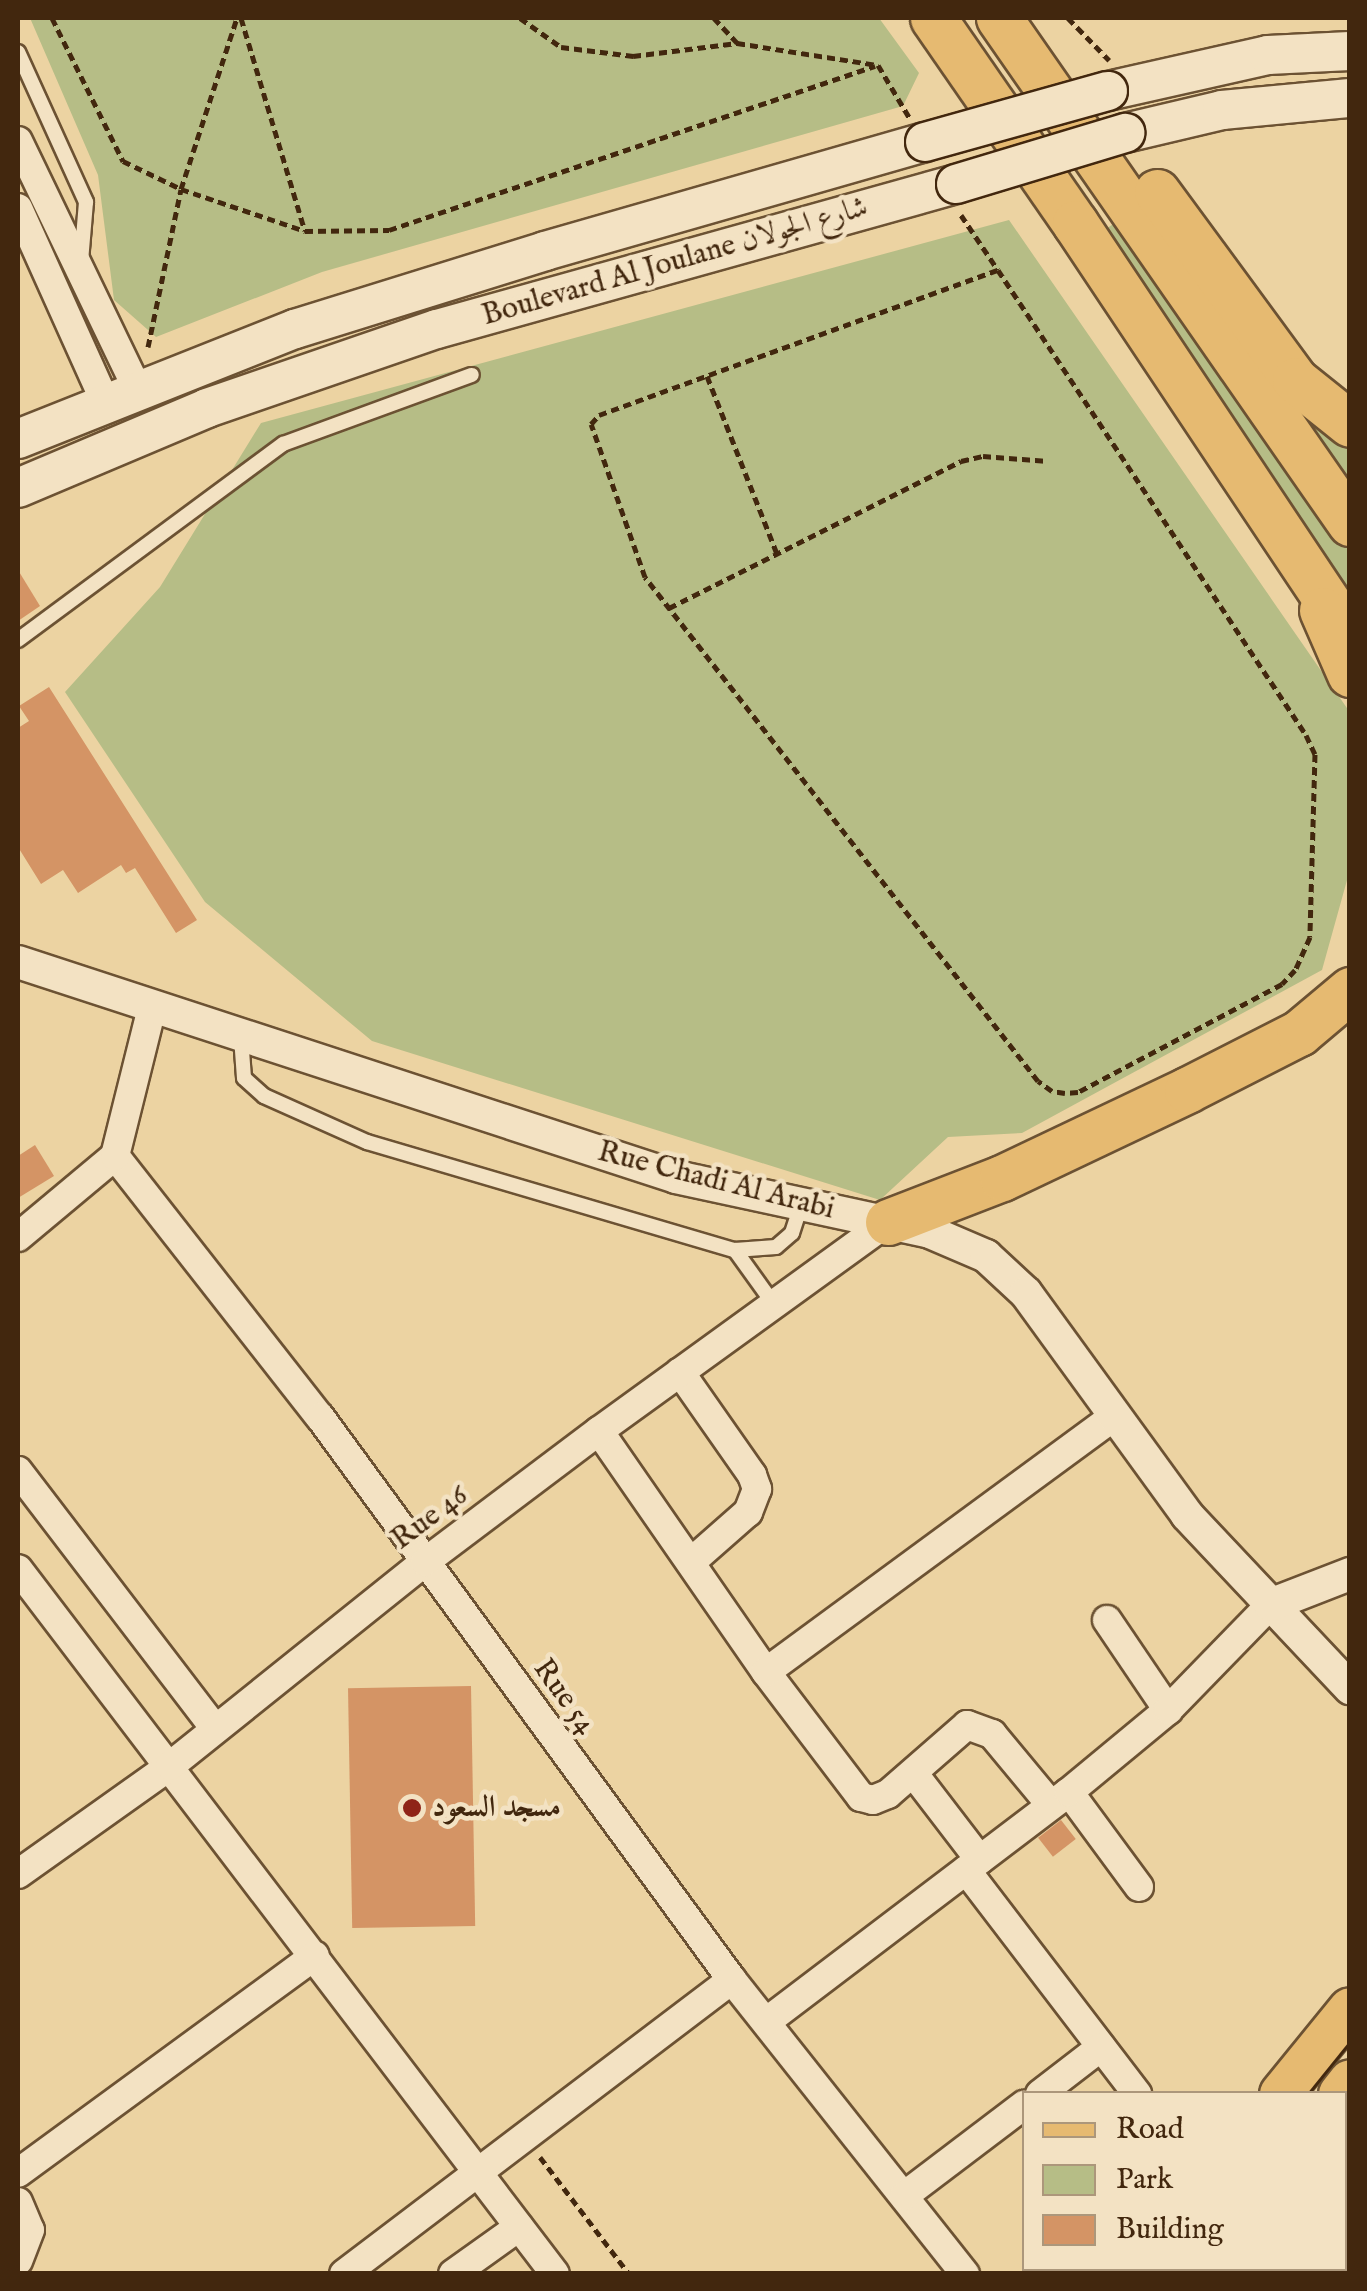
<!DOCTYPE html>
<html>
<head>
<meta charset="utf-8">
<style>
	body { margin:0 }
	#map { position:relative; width:1367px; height:2291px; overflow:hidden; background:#ecd3a2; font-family:"IM FELL English",Amiri,serif }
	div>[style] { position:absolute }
	.green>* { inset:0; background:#b6bd86 }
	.building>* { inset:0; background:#d49465; transform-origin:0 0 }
	.path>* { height:5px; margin-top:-2.5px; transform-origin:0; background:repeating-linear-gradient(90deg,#42270e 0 8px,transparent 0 13px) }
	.roads { filter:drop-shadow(2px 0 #6c5233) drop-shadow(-2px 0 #6c5233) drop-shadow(0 2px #6c5233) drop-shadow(0 -2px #6c5233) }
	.service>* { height:14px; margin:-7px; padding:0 7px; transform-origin:7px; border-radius:7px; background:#f3e2c3 }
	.minor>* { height:28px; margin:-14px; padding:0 14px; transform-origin:14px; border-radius:14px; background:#f3e2c3 }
	.tertiary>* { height:32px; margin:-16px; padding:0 16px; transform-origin:16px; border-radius:16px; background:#f3e2c3 }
	.secondary>* { height:38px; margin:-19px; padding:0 19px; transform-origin:19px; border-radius:19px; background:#f3e2c3 }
	.primary>* { height:42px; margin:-21px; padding:0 21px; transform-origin:21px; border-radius:21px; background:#e6ba71 }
	.trunk>* { height:45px; margin:-22.5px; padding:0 22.5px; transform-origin:22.5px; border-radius:22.5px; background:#e6ba71 }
	.tram>* { height:2.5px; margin:-1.25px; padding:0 1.25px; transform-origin:1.25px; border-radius:1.25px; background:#42270e }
	.bridges { filter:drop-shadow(2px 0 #42270e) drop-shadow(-2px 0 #42270e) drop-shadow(0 2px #42270e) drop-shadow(0 -2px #42270e) }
	.secondary-bridge>* { height:38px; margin:-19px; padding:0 19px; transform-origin:19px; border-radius:19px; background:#f3e2c3 }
	.dots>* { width:28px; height:28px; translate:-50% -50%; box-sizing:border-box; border:5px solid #f3e2c3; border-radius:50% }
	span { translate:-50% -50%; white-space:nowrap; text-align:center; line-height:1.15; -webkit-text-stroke:9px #f3e2c3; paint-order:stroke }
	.street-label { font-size:30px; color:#42270e }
	.poi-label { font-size:30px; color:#42270e; font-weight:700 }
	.left { translate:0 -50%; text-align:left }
	.frame { position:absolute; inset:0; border:20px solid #42270e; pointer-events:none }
	.legend { position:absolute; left:1022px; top:2091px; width:325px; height:180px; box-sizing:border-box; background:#f3e2c3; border:2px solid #ac977b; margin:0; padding:12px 18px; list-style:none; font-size:30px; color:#42270e }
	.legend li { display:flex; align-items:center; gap:20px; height:50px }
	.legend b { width:50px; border:2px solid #ac977b }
</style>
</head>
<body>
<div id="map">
	<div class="green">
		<i style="clip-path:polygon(30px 18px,879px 18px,919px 73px,903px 106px,322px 272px,156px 337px,114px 300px,98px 175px)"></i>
		<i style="clip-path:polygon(1163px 190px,1349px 435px,1349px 652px,1084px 244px)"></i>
		<i style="clip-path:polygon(1009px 220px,1349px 711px,1349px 873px,1322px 970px,1022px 1133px,948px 1137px,880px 1200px,372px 1041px,205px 902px,65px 692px,160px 587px,261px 423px)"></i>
		<i style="clip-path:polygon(1349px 2133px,1349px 2273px,1346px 2273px,1344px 2148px)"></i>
	</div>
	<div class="building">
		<i style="clip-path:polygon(18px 570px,40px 606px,18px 621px)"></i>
		<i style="clip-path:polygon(49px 687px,197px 920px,176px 933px,135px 868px,126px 873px,121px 865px,78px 893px,63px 870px,41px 884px,18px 847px,18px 728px,29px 721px,19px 706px)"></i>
		<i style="clip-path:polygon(35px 1145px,54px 1176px,18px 1198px,18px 1156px)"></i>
		<i style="left:471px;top:1686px;width:240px;height:123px;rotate:89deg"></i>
		<i style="left:1061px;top:1820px;width:24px;height:29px;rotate:52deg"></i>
	</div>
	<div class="path">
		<i style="left:52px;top:18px;width:160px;rotate:63.6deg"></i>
		<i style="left:123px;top:161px;width:64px;rotate:25.8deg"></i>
		<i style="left:181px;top:189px;width:131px;rotate:18.7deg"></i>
		<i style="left:305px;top:231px;width:84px;rotate:-0.7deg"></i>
		<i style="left:389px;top:230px;width:513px;rotate:-18.65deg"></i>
		<i style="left:241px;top:18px;width:222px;rotate:73.3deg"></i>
		<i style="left:520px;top:18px;width:50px;rotate:35.3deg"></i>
		<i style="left:561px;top:47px;width:73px;rotate:7.1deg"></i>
		<i style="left:633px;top:56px;width:105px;rotate:-7.1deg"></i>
		<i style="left:714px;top:18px;width:34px;rotate:47deg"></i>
		<i style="left:737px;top:43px;width:143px;rotate:8.9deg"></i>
		<i style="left:878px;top:65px;width:61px;rotate:59.2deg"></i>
		<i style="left:1068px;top:18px;width:59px;rotate:45.7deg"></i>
		<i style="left:961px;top:215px;width:66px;rotate:56.1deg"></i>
		<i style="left:998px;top:270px;width:558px;rotate:56.48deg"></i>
		<i style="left:1306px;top:735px;width:21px;rotate:65deg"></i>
		<i style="left:1315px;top:754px;width:183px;rotate:91.6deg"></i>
		<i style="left:1310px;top:937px;width:36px;rotate:114deg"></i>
		<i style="left:1295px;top:970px;width:19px;rotate:133deg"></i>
		<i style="left:1282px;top:984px;width:231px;rotate:152.1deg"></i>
		<i style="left:1078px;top:1092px;width:13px;rotate:176deg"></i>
		<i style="left:1065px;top:1093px;width:13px;rotate:-171deg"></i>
		<i style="left:1052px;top:1091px;width:17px;rotate:-144deg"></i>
		<i style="left:1038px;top:1081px;width:639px;rotate:-127.95deg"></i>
		<i style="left:645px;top:577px;width:162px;rotate:-109.4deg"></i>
		<i style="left:591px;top:424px;width:12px;rotate:-48deg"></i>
		<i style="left:599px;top:415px;width:425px;rotate:-20deg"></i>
		<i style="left:148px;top:347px;width:161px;rotate:-78.2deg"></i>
		<i style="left:181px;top:189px;width:180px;rotate:-71.9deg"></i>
		<i style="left:707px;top:376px;width:191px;rotate:68.5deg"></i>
		<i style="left:669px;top:608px;width:327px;rotate:-26.7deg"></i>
		<i style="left:961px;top:461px;width:23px;rotate:-13deg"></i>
		<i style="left:983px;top:456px;width:65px;rotate:4.4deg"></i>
		<i style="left:540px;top:2157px;width:147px;rotate:52.7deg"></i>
		<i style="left:1344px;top:2190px;width:8px;rotate:45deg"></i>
	</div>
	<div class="roads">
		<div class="service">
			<i style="left:18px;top:52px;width:165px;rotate:65.6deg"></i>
			<i style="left:86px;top:202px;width:60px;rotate:94.8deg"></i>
			<i style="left:18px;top:640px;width:330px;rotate:-36.5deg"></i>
			<i style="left:283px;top:444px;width:201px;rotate:-20.1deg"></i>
			<i style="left:241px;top:1037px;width:41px;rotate:85.8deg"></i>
			<i style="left:244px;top:1078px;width:27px;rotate:42deg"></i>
			<i style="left:264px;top:1096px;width:113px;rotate:24.1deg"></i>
			<i style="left:367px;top:1142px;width:384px;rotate:16.4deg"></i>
			<i style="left:735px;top:1250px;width:41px;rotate:-4.2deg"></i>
			<i style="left:776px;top:1247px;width:21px;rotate:-41deg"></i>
			<i style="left:792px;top:1233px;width:28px;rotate:-72deg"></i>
			<i style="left:735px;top:1250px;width:65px;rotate:54.4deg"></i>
		</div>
		<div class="minor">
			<i style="left:18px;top:141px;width:274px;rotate:64.3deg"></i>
			<i style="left:18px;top:208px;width:213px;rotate:65.8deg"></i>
			<i style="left:115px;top:1156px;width:332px;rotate:51.9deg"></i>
			<i style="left:320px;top:1417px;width:698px;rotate:53.8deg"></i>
			<i style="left:732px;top:1980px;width:375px;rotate:51.6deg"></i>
			<i style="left:18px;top:1237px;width:126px;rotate:-39.9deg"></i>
			<i style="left:115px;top:1156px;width:153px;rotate:-76deg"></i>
			<i style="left:680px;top:1372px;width:126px;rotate:55deg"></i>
			<i style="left:752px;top:1475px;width:15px;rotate:70deg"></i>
			<i style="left:757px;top:1489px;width:25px;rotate:111deg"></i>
			<i style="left:748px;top:1512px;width:76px;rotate:138.7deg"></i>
			<i style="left:599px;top:1431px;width:293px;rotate:55.3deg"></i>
			<i style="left:766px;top:1672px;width:157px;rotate:52.8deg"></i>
			<i style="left:861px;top:1797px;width:12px;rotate:14deg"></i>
			<i style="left:873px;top:1800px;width:16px;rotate:-22deg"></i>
			<i style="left:888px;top:1794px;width:105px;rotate:-41.1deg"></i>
			<i style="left:967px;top:1725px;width:27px;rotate:20deg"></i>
			<i style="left:992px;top:1734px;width:92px;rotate:50.3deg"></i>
			<i style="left:18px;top:1471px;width:325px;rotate:52.6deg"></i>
			<i style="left:18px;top:1569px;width:886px;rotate:52.7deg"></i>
			<i style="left:1107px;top:1620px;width:109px;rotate:55.9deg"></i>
			<i style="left:766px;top:1672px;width:433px;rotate:-36.3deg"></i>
			<i style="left:914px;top:1774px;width:108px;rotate:52.5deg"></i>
			<i style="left:1069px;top:1792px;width:118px;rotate:53.6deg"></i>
			<i style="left:966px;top:1870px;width:282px;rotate:52.6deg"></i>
			<i style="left:18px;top:1874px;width:186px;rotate:-35.4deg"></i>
			<i style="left:170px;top:1766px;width:327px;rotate:-38.7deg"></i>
			<i style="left:425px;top:1562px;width:218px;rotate:-37deg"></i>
			<i style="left:599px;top:1431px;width:357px;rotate:-35.9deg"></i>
			<i style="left:766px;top:2022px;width:380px;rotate:-37.2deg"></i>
			<i style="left:1069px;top:1792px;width:129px;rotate:-39.6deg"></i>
			<i style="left:1168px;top:1710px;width:146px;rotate:-45.8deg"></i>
			<i style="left:1040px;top:2094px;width:77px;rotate:-37.6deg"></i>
			<i style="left:18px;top:2173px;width:368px;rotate:-36.2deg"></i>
			<i style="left:904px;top:2196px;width:151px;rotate:-37.2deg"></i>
			<i style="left:18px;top:2202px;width:30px;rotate:67deg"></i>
			<i style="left:30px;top:2230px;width:33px;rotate:111deg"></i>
			<i style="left:344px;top:2274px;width:487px;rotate:-37.2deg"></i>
			<i style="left:453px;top:2274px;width:81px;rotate:-35.5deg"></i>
		</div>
		<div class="tertiary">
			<i style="left:18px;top:962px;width:692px;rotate:18.09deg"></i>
			<i style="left:676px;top:1177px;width:260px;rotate:12.2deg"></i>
			<i style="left:930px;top:1232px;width:61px;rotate:23.2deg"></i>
			<i style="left:986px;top:1256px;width:54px;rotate:42.8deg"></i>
			<i style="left:1026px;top:1293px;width:274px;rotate:54deg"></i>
			<i style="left:1187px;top:1515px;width:238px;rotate:46.7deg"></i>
			<i style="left:1270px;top:1605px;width:86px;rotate:-21.2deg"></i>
		</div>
		<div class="secondary">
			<i style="left:1108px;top:91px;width:164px;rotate:-12.7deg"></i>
			<i style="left:1268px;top:55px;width:82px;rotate:-2.8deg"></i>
			<i style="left:1125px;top:133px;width:100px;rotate:-13.3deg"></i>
			<i style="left:1222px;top:110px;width:129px;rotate:-5.4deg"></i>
			<i style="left:18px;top:439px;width:298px;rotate:-21.7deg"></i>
			<i style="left:295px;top:329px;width:262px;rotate:-17.3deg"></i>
			<i style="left:545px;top:251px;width:395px;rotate:-16deg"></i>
			<i style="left:18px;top:488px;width:205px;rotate:-22.9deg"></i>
			<i style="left:207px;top:408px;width:243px;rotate:-19deg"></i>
			<i style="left:437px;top:329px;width:539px;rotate:-15.61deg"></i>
		</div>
		<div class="primary">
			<i style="left:1281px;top:2094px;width:109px;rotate:-50.9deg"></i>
			<i style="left:1340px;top:2094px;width:16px;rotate:-52deg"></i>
			<i style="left:1130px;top:2274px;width:8px;rotate:-50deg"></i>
			<i style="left:1201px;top:2274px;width:7px;rotate:-56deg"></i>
		</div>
		<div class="trunk">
			<i style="left:933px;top:18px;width:249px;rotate:55.3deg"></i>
			<i style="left:1075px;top:223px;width:495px;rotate:56.3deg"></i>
			<i style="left:999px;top:18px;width:615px;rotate:55.2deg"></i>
			<i style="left:1157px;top:192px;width:233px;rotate:53.7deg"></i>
			<i style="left:1295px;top:380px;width:70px;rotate:38.7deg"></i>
			<i style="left:1322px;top:610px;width:70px;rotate:66.4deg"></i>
			<i style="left:888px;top:1222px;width:122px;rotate:-21.1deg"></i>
			<i style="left:1002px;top:1178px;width:205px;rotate:-25.4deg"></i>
			<i style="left:1187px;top:1090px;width:126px;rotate:-27deg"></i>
			<i style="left:1299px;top:1033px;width:67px;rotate:-40.1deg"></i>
			<i style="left:1344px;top:2131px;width:7px;rotate:-27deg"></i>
		</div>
	</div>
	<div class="tram">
		<i style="left:1308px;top:2094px;width:67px;rotate:-51.1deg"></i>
		<i style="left:1178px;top:2274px;width:7px;rotate:-56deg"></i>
	</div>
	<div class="bridges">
		<div class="secondary-bridge">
			<i style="left:925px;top:142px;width:190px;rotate:-15.6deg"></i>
			<i style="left:956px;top:184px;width:177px;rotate:-16.8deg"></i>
		</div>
	</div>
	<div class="dots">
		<i style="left:412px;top:1808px;background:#8f2418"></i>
	</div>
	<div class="street-label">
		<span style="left:675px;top:262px;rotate:-16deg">Boulevard Al Joulane شارع الجولان</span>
		<span style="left:716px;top:1181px;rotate:14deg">Rue Chadi Al Arabi</span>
		<span style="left:430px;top:1518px;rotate:-37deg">Rue 46</span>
		<span style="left:564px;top:1697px;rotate:54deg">Rue 54</span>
	</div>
	<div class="poi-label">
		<span class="left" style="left:432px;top:1808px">مسجد السعود</span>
	</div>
	<div class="frame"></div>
	<ul class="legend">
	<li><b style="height:12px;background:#e6ba71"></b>Road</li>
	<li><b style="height:28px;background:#b6bd86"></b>Park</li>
	<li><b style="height:28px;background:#d49465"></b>Building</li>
	</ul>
</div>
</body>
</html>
